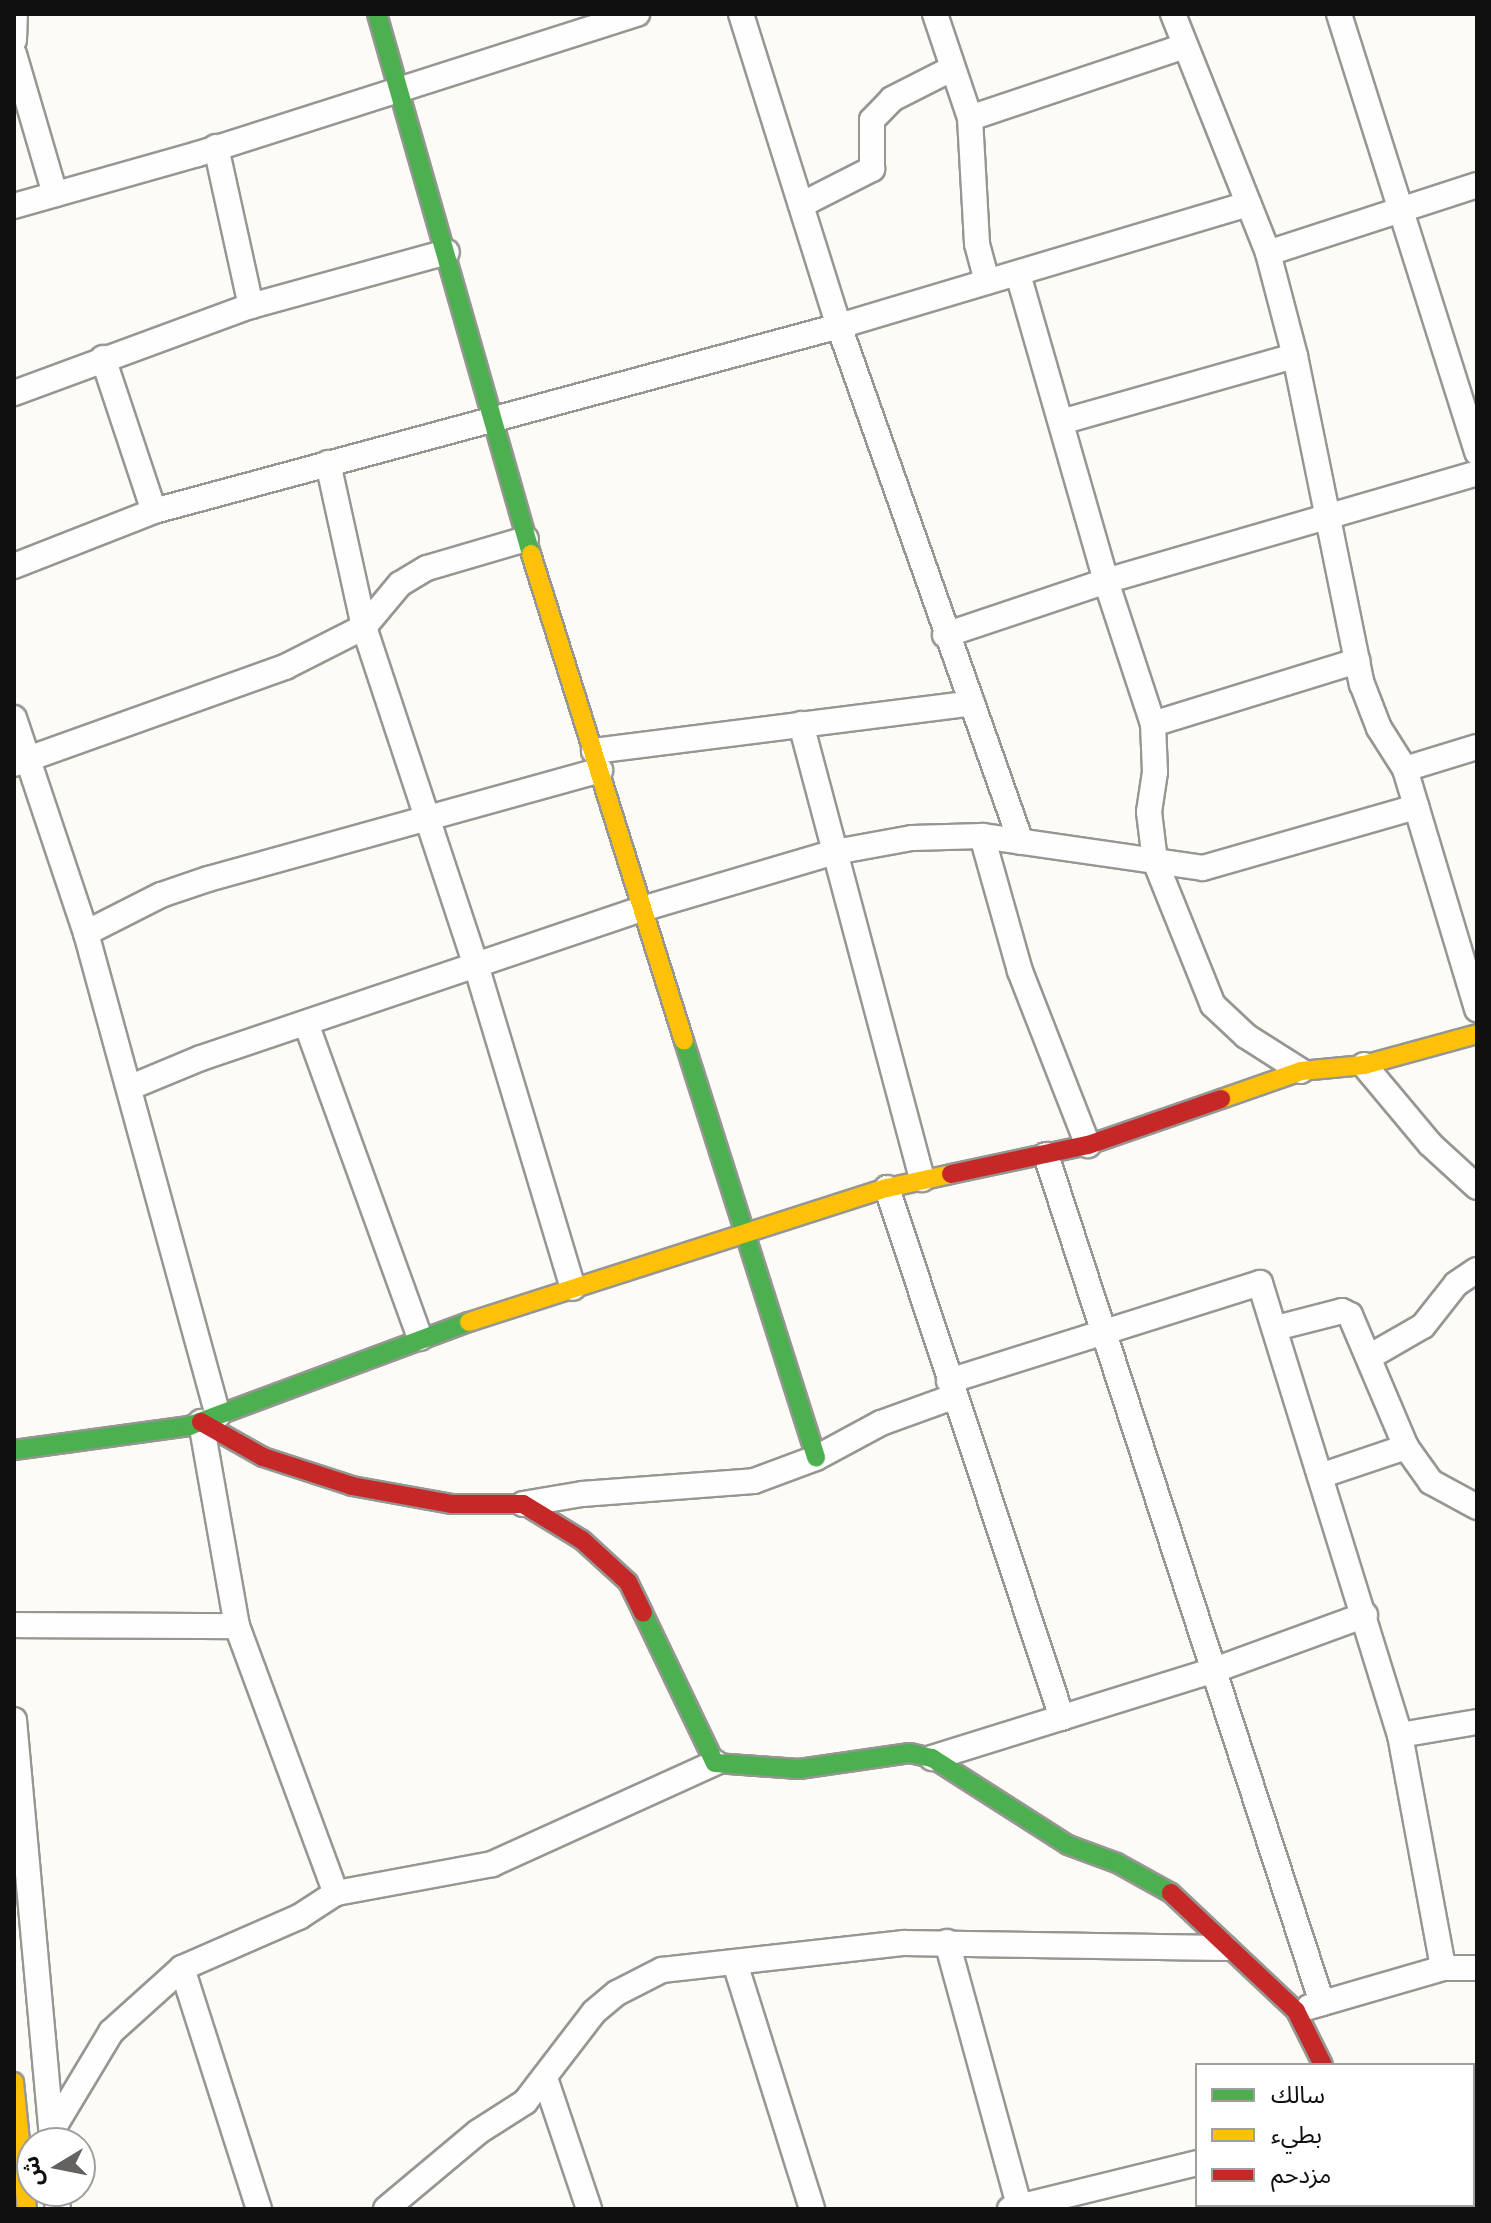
<!DOCTYPE html>
<html>
<head>
<meta charset="utf-8">
<style>
	body { margin:0 }
	#map { position:relative; width:1491px; height:2223px; overflow:hidden; background:#fcfbf5; font-family:Spectral,"Noto Sans Arabic",serif }
	div>[style] { position:absolute }
	.roads { filter:drop-shadow(2px 0 #969693) drop-shadow(-2px 0 #969693) drop-shadow(0 2px #969693) drop-shadow(0 -2px #969693) }
	.street>* { height:24px; margin:-12px; padding:0 12px; transform-origin:12px; border-radius:12px; background:#fffefe }
	.fast>* { height:18px; margin:-9px; padding:0 9px; transform-origin:9px; border-radius:9px; background:#4caf50 }
	.slow>* { height:18px; margin:-9px; padding:0 9px; transform-origin:9px; border-radius:9px; background:#ffc107 }
	.jam>* { height:18px; margin:-9px; padding:0 9px; transform-origin:9px; border-radius:9px; background:#c62828 }
	span { translate:-50% -50%; white-space:nowrap; text-align:center; line-height:1.15; -webkit-text-stroke:8px #fff; paint-order:stroke }
	.frame { position:absolute; inset:0; border:16px solid #101010; pointer-events:none }
	.legend { position:absolute; left:1195px; top:2063px; width:280px; height:144px; box-sizing:border-box; background:#fff; border:2px solid #9f9f9f; margin:0; padding:10px 14px; list-style:none; font-size:24px; color:#101010 }
	.legend li { display:flex; align-items:center; gap:16px; height:40px }
	.legend b { width:40px; border:2px solid #9f9f9f }
	.north { position:absolute; left:16px; top:2127px; width:80px; height:80px; box-sizing:border-box; background:#fff; border:2px solid #9f9f9f; border-radius:50%; rotate:260deg; font-size:22px; font-weight:700; line-height:32px; text-align:center; color:#101010 }
	.north::after { content:''; display:block; margin:auto; width:28px; height:36px; background:#636260; clip-path:polygon(50% 0,100% 100%,50% 72%,0 100%) }
</style>
</head>
<body>
<div id="map">
	<div class="roads">
		<div class="street">
			<i style="left:741px;top:14px;width:327px;rotate:72.6deg"></i>
			<i style="left:839px;top:326px;width:547px;rotate:70.57deg"></i>
			<i style="left:935px;top:14px;width:110px;rotate:71.4deg"></i>
			<i style="left:970px;top:118px;width:126px;rotate:86.8deg"></i>
			<i style="left:977px;top:244px;width:39px;rotate:75deg"></i>
			<i style="left:1173px;top:14px;width:257px;rotate:68.3deg"></i>
			<i style="left:1268px;top:253px;width:106px;rotate:75.3deg"></i>
			<i style="left:1295px;top:356px;width:335px;rotate:78.5deg"></i>
			<i style="left:1362px;top:684px;width:47px;rotate:68.9deg"></i>
			<i style="left:1379px;top:728px;width:49px;rotate:57.6deg"></i>
			<i style="left:1405px;top:769px;width:251px;rotate:73.3deg"></i>
			<i style="left:1339px;top:14px;width:460px;rotate:72.5deg"></i>
			<i style="left:14px;top:40px;width:26px;rotate:-88deg"></i>
			<i style="left:14px;top:54px;width:146px;rotate:73.7deg"></i>
			<i style="left:970px;top:118px;width:227px;rotate:-18.5deg"></i>
			<i style="left:216px;top:147px;width:163px;rotate:77.6deg"></i>
			<i style="left:801px;top:205px;width:80px;rotate:-26.9deg"></i>
			<i style="left:872px;top:169px;width:49px;rotate:-90deg"></i>
			<i style="left:872px;top:120px;width:29px;rotate:-46deg"></i>
			<i style="left:892px;top:99px;width:68px;rotate:-26.9deg"></i>
			<i style="left:14px;top:206px;width:191px;rotate:-15.8deg"></i>
			<i style="left:198px;top:154px;width:461px;rotate:-17.7deg"></i>
			<i style="left:1268px;top:253px;width:220px;rotate:-18deg"></i>
			<i style="left:1018px;top:274px;width:319px;rotate:74deg"></i>
			<i style="left:1106px;top:581px;width:151px;rotate:71.8deg"></i>
			<i style="left:1153px;top:724px;width:48px;rotate:87.6deg"></i>
			<i style="left:1155px;top:772px;width:40px;rotate:98.5deg"></i>
			<i style="left:1149px;top:812px;width:49px;rotate:83deg"></i>
			<i style="left:1155px;top:861px;width:155px;rotate:68.1deg"></i>
			<i style="left:1213px;top:1005px;width:45px;rotate:43.2deg"></i>
			<i style="left:1246px;top:1036px;width:65px;rotate:32.5deg"></i>
			<i style="left:103px;top:358px;width:161px;rotate:71.6deg"></i>
			<i style="left:14px;top:393px;width:252px;rotate:-20.2deg"></i>
			<i style="left:251px;top:306px;width:203px;rotate:-15.4deg"></i>
			<i style="left:1061px;top:422px;width:243px;rotate:-15.8deg"></i>
			<i style="left:328px;top:463px;width:168px;rotate:77.6deg"></i>
			<i style="left:364px;top:627px;width:356px;rotate:71.7deg"></i>
			<i style="left:476px;top:965px;width:337px;rotate:73.3deg"></i>
			<i style="left:14px;top:566px;width:150px;rotate:-21.4deg"></i>
			<i style="left:154px;top:511px;width:710px;rotate:-15.11deg"></i>
			<i style="left:839px;top:326px;width:427px;rotate:-16.6deg"></i>
			<i style="left:945px;top:635px;width:170px;rotate:-18.5deg"></i>
			<i style="left:1106px;top:581px;width:386px;rotate:-16.2deg"></i>
			<i style="left:14px;top:718px;width:227px;rotate:71.5deg"></i>
			<i style="left:86px;top:933px;width:500px;rotate:74.7deg"></i>
			<i style="left:801px;top:724px;width:471px;rotate:75.1deg"></i>
			<i style="left:1153px;top:724px;width:214px;rotate:-17.2deg"></i>
			<i style="left:594px;top:751px;width:381px;rotate:-7.2deg"></i>
			<i style="left:14px;top:764px;width:288px;rotate:-19.7deg"></i>
			<i style="left:285px;top:667px;width:89px;rotate:-26.9deg"></i>
			<i style="left:364px;top:627px;width:56px;rotate:-50.1deg"></i>
			<i style="left:400px;top:584px;width:31px;rotate:-31deg"></i>
			<i style="left:427px;top:568px;width:103px;rotate:-16.3deg"></i>
			<i style="left:1405px;top:769px;width:75px;rotate:-17deg"></i>
			<i style="left:982px;top:836px;width:140px;rotate:74.3deg"></i>
			<i style="left:1020px;top:971px;width:187px;rotate:68.7deg"></i>
			<i style="left:86px;top:933px;width:84px;rotate:-26.9deg"></i>
			<i style="left:161px;top:895px;width:50px;rotate:-18.8deg"></i>
			<i style="left:208px;top:879px;width:407px;rotate:-15.5deg"></i>
			<i style="left:306px;top:1023px;width:335px;rotate:70.1deg"></i>
			<i style="left:1364px;top:1065px;width:103px;rotate:50.1deg"></i>
			<i style="left:1430px;top:1144px;width:64px;rotate:42.5deg"></i>
			<i style="left:131px;top:1087px;width:76px;rotate:-22.5deg"></i>
			<i style="left:201px;top:1058px;width:465px;rotate:-18.7deg"></i>
			<i style="left:642px;top:909px;width:201px;rotate:-16.5deg"></i>
			<i style="left:835px;top:852px;width:78px;rotate:-10.3deg"></i>
			<i style="left:912px;top:838px;width:70px;rotate:-1.6deg"></i>
			<i style="left:982px;top:836px;width:223px;rotate:8.2deg"></i>
			<i style="left:1203px;top:868px;width:222px;rotate:-16deg"></i>
			<i style="left:1046px;top:1155px;width:892px;rotate:71.97deg"></i>
			<i style="left:887px;top:1188px;width:558px;rotate:71.73deg"></i>
			<i style="left:1276px;top:1328px;width:68px;rotate:-14.4deg"></i>
			<i style="left:1342px;top:1311px;width:9px;rotate:27deg"></i>
			<i style="left:1350px;top:1315px;width:143px;rotate:67deg"></i>
			<i style="left:1406px;top:1447px;width:43px;rotate:54.5deg"></i>
			<i style="left:1431px;top:1482px;width:52px;rotate:28.5deg"></i>
			<i style="left:1369px;top:1357px;width:62px;rotate:-29.9deg"></i>
			<i style="left:1423px;top:1326px;width:53px;rotate:-51.8deg"></i>
			<i style="left:1456px;top:1284px;width:25px;rotate:-34deg"></i>
			<i style="left:949px;top:1381px;width:326px;rotate:-17.5deg"></i>
			<i style="left:1260px;top:1283px;width:473px;rotate:72.8deg"></i>
			<i style="left:1400px;top:1735px;width:237px;rotate:79.5deg"></i>
			<i style="left:201px;top:1422px;width:207px;rotate:80deg"></i>
			<i style="left:1320px;top:1476px;width:91px;rotate:-18.6deg"></i>
			<i style="left:523px;top:1504px;width:60px;rotate:-9.6deg"></i>
			<i style="left:582px;top:1494px;width:172px;rotate:-4.3deg"></i>
			<i style="left:754px;top:1481px;width:66px;rotate:-20.4deg"></i>
			<i style="left:816px;top:1458px;width:74px;rotate:-28.3deg"></i>
			<i style="left:881px;top:1423px;width:77px;rotate:-19.9deg"></i>
			<i style="left:14px;top:1625px;width:223px;rotate:0.3deg"></i>
			<i style="left:237px;top:1626px;width:285px;rotate:69.7deg"></i>
			<i style="left:14px;top:1720px;width:423px;rotate:84.8deg"></i>
			<i style="left:1400px;top:1735px;width:78px;rotate:-9.6deg"></i>
			<i style="left:932px;top:1758px;width:293px;rotate:-17.3deg"></i>
			<i style="left:1212px;top:1671px;width:163px;rotate:-20.1deg"></i>
			<i style="left:947px;top:1942px;width:277px;rotate:74.7deg"></i>
			<i style="left:735px;top:1963px;width:258px;rotate:72.6deg"></i>
			<i style="left:182px;top:1968px;width:253px;rotate:72.3deg"></i>
			<i style="left:1309px;top:2007px;width:140px;rotate:-16.2deg"></i>
			<i style="left:1443px;top:1968px;width:34px"></i>
			<i style="left:545px;top:2078px;width:138px;rotate:71.4deg"></i>
			<i style="left:51px;top:2132px;width:117px;rotate:-59deg"></i>
			<i style="left:111px;top:2032px;width:96px;rotate:-42deg"></i>
			<i style="left:182px;top:1968px;width:128px;rotate:-23.6deg"></i>
			<i style="left:299px;top:1917px;width:44px;rotate:-33deg"></i>
			<i style="left:336px;top:1893px;width:159px;rotate:-10.5deg"></i>
			<i style="left:492px;top:1864px;width:245px;rotate:-24.4deg"></i>
			<i style="left:56px;top:2191px;width:18px;rotate:84deg"></i>
			<i style="left:1378px;top:2205px;width:4px;rotate:63deg"></i>
			<i style="left:386px;top:2209px;width:120px;rotate:-39.9deg"></i>
			<i style="left:478px;top:2132px;width:56px;rotate:-32.6deg"></i>
			<i style="left:525px;top:2102px;width:113px;rotate:-52.5deg"></i>
			<i style="left:594px;top:2012px;width:30px;rotate:-40deg"></i>
			<i style="left:617px;top:1993px;width:51px;rotate:-27.1deg"></i>
			<i style="left:662px;top:1970px;width:244px;rotate:-6.4deg"></i>
			<i style="left:904px;top:1943px;width:321px;rotate:0.9deg"></i>
			<i style="left:1010px;top:2209px;width:193px;rotate:-13.8deg"></i>
		</div>
		<div class="fast">
			<i style="left:377px;top:14px;width:562px;rotate:74.08deg"></i>
			<i style="left:684px;top:1041px;width:437px;rotate:72.4deg"></i>
			<i style="left:14px;top:1450px;width:177px;rotate:-7.8deg"></i>
			<i style="left:189px;top:1426px;width:299px;rotate:-20.4deg"></i>
			<i style="left:643px;top:1613px;width:166px;rotate:64.4deg"></i>
			<i style="left:715px;top:1763px;width:84px;rotate:4.1deg"></i>
			<i style="left:799px;top:1769px;width:112px;rotate:-8.2deg"></i>
			<i style="left:910px;top:1753px;width:23px;rotate:13deg"></i>
			<i style="left:932px;top:1758px;width:161px;rotate:32.6deg"></i>
			<i style="left:1068px;top:1845px;width:52px;rotate:20.2deg"></i>
			<i style="left:1117px;top:1863px;width:62px;rotate:29.1deg"></i>
		</div>
		<div class="slow">
			<i style="left:531px;top:554px;width:510px;rotate:72.56deg"></i>
			<i style="left:1221px;top:1099px;width:85px;rotate:-19.3deg"></i>
			<i style="left:1301px;top:1071px;width:63px;rotate:-5.4deg"></i>
			<i style="left:1364px;top:1065px;width:117px;rotate:-15.3deg"></i>
			<i style="left:469px;top:1322px;width:439px;rotate:-17.8deg"></i>
			<i style="left:887px;top:1188px;width:66px;rotate:-12.3deg"></i>
			<i style="left:14px;top:2082px;width:128px;rotate:84.2deg"></i>
		</div>
		<div class="jam">
			<i style="left:951px;top:1174px;width:140px;rotate:-12deg"></i>
			<i style="left:1088px;top:1145px;width:141px;rotate:-19.1deg"></i>
			<i style="left:201px;top:1422px;width:71px;rotate:29.4deg"></i>
			<i style="left:263px;top:1457px;width:94px;rotate:18deg"></i>
			<i style="left:352px;top:1486px;width:102px;rotate:10.2deg"></i>
			<i style="left:452px;top:1504px;width:71px"></i>
			<i style="left:523px;top:1504px;width:69px;rotate:31.4deg"></i>
			<i style="left:582px;top:1540px;width:62px;rotate:42.4deg"></i>
			<i style="left:628px;top:1582px;width:34px;rotate:64deg"></i>
			<i style="left:1171px;top:1893px;width:172px;rotate:43.3deg"></i>
			<i style="left:1296px;top:2011px;width:60px;rotate:63.4deg"></i>
		</div>
	</div>
	<div class="frame"></div>
	<ul class="legend">
	<li><b style="height:10px;background:#4caf50"></b>سالك</li>
	<li><b style="height:10px;background:#ffc107"></b>بطيء</li>
	<li><b style="height:10px;background:#c62828"></b>مزدحم</li>
	</ul>
	<div class="north">ش</div>
</div>
</body>
</html>
